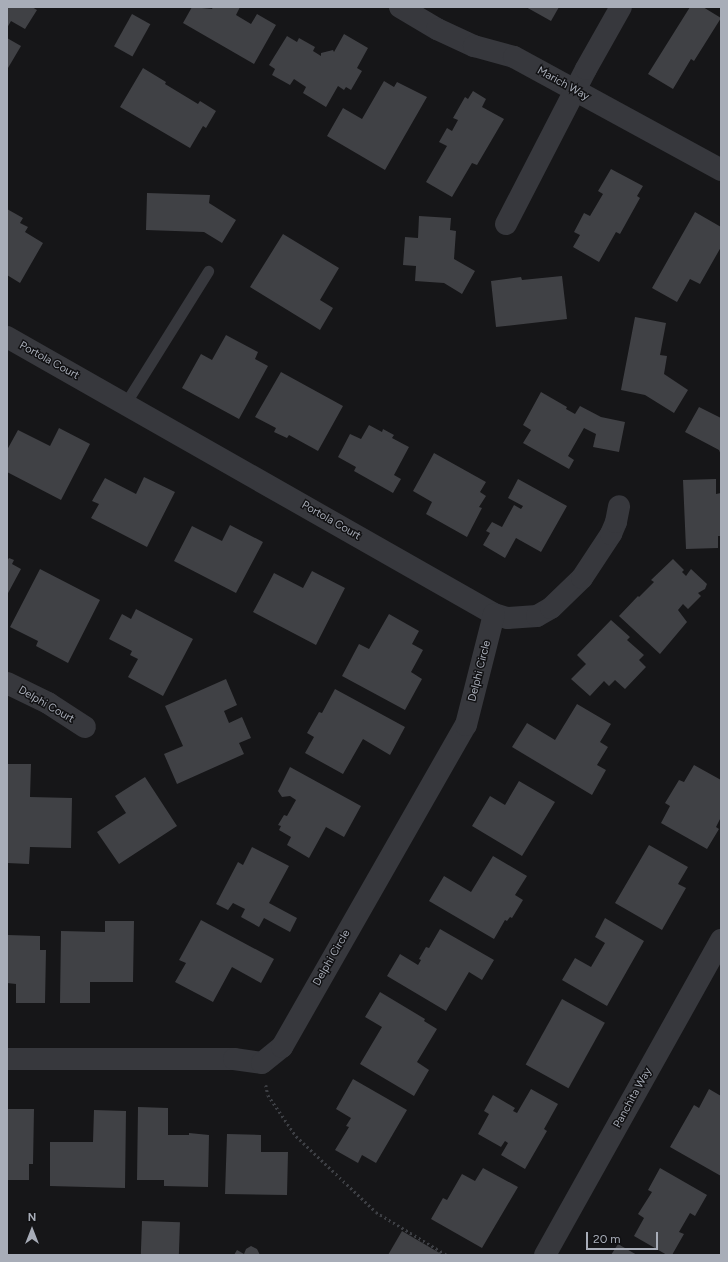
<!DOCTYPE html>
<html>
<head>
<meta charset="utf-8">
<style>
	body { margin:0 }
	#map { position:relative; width:728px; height:1262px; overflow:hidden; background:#161618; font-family:Figtree,sans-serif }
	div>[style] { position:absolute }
	.building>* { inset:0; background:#404145; transform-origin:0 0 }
	.path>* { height:2.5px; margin-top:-1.25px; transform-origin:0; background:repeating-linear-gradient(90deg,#3d3f44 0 2px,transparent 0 5px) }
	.lane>* { height:11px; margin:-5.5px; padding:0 5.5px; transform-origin:5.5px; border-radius:5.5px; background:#37383d }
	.street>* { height:22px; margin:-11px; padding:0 11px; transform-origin:11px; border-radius:11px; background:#37383d }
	span { translate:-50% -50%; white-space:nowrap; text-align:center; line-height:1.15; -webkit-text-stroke:3px #111113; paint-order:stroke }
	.street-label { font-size:11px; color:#a8adb8 }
	.frame { position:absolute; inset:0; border:8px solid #a8adb8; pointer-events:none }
	.north { position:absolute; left:12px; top:1210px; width:40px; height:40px; -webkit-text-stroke:3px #111113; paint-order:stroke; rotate:0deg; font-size:11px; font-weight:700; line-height:16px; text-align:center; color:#a8adb8 }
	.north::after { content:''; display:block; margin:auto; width:14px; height:18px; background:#a8adb8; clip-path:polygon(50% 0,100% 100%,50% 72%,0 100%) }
	.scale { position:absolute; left:586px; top:1232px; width:72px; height:18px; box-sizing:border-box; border:2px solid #a8adb8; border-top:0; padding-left:5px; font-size:12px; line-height:14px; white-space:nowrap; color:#a8adb8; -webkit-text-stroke:3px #111113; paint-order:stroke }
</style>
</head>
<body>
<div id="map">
	<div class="building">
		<i style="clip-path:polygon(7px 7px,32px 7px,37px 10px,25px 29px,11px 21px,7px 28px)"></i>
		<i style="clip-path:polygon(192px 7px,212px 9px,213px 7px,240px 7px,236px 15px,251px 24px,257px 14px,276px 25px,254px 64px,183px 23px)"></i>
		<i style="clip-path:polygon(526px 7px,559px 7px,551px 21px)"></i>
		<i style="clip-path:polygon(690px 7px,703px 7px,721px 18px,694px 61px,691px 59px,673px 89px,648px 74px)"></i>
		<i style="left:132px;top:14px;width:21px;height:37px;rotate:29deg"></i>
		<i style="clip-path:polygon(344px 34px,368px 48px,357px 68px,362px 71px,351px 90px,346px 87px,344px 90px,338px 86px,326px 107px,303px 93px,306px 87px,294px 79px,290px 85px,272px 75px,275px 69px,269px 65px,287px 36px,297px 42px,299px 38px,315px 47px,313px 51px,321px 56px,321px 53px,333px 50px,334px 52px)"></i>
		<i style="clip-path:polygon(7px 38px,21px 46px,8px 68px,7px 68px)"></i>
		<i style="clip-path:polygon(143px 68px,166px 82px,165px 84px,198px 104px,200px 101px,216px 111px,206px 128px,203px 126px,190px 148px,120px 107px)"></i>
		<i style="clip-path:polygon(384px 81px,394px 87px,397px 82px,427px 97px,385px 170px,327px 136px,343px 108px,362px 119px)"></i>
		<i style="clip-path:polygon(473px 91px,486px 99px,482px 107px,504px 119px,477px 165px,472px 163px,452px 197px,426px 182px,447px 146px,439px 142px,447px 128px,452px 131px,458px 120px,453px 118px,465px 97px,468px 99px)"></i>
		<i style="clip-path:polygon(611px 169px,643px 186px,637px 196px,640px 198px,620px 234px,616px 232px,599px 262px,573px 247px,580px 235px,574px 232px,584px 213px,590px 216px,603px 194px,598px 191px)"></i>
		<i style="clip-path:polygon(147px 193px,210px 195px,209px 203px,236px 220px,222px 243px,204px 232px,146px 230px)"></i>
		<i style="clip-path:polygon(7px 209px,23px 218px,20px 223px,28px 227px,25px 232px,43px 243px,20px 283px,7px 275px)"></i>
		<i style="clip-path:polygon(695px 212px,721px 227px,721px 247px,700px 284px,690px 279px,677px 302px,652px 288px)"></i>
		<i style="clip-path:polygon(419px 216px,451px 218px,450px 230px,456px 231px,454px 259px,475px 271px,462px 294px,444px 283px,415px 281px,416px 266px,403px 265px,405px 237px,418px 238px)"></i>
		<i style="clip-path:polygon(283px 234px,339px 268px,320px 300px,333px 308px,320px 330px,250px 287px)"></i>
		<i style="clip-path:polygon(562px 276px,567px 319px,496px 327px,491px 281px,521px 277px,522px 280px)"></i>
		<i style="clip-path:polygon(635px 317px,666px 323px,660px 355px,667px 356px,664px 374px,688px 390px,674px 413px,645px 395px,621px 390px)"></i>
		<i style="clip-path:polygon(226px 335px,258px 352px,255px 359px,268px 366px,239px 419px,182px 388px,201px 354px,212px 360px)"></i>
		<i style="clip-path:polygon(281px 372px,343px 406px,318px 451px,289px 435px,287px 438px,274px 432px,276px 428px,255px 417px)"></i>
		<i style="clip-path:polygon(541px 392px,567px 407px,566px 409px,575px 414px,580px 406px,601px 417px,625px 422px,619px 452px,593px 447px,596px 434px,584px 428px,568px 456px,574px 460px,569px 469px,523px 443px,531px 430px,523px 425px)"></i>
		<i style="clip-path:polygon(699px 407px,721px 418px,721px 455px,719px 450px,685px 432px)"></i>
		<i style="clip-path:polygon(369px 425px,382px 432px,383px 429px,394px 435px,392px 438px,409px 447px,394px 475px,401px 479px,393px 493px,354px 471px,356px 467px,338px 457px,350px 434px,361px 439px)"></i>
		<i style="clip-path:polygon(59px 428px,90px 444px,61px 500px,7px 472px,7px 450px,18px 430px,50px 446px)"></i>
		<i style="clip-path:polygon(434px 453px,486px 482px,480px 492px,486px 496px,479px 507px,482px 508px,467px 537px,426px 514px,432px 502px,413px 491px)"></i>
		<i style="clip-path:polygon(144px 477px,175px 492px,147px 547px,91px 518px,99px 504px,92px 501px,105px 478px,136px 494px)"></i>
		<i style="clip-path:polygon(518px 479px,567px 506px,541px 552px,516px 538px,505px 558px,483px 545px,490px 533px,486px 531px,492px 522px,502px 527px,514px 505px,521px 509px,523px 506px,508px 498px)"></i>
		<i style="clip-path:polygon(716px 479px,716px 494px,721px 493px,721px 536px,718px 536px,718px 548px,686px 549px,683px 480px)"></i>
		<i style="clip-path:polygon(230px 525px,263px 542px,236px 593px,174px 561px,192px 526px,222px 541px)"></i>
		<i style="clip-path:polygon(9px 558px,14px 560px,12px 564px,21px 569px,7px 595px,7px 561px)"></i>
		<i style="clip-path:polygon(673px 559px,684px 570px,682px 572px,686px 576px,691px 569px,707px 584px,705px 589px,698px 593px,701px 596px,688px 609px,683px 604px,678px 610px,687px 622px,660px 654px,619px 616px,638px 596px,639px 597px,654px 582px,651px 580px)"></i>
		<i style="clip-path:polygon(40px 569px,100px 600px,68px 663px,36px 646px,38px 641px,10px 627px)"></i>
		<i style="clip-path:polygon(312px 571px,345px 588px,316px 645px,253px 612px,274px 573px,303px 588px)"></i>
		<i style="clip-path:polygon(136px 609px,193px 639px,163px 696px,128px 677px,138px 659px,130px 655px,132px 651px,109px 639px,122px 614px,131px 619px)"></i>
		<i style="clip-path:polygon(389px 614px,419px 631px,412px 644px,423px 650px,411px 672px,422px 679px,405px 710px,342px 676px,359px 644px,369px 649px)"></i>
		<i style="clip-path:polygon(611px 620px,630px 637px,627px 640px,644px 655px,639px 660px,646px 667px,625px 689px,615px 680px,609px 686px,604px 681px,590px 696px,571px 679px,586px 664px,577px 655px)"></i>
		<i style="clip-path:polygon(226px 679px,237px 705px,224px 711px,229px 723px,242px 717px,251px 738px,239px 743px,244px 754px,177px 784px,164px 754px,183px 746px,165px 706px)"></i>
		<i style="clip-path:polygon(335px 689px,405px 727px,390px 755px,363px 739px,343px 774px,305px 753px,314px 737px,307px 733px,319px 712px,322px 713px)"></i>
		<i style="clip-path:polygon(577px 704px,611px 724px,600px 742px,608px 747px,597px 765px,606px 770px,592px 795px,512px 747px,527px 723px,555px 740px)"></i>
		<i style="clip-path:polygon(7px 764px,31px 764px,30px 797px,72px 798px,71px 848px,30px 847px,29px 864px,7px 863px)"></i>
		<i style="clip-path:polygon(694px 765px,721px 780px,721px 817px,716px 827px,719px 829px,707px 849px,661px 823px,670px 806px,665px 803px,679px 780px,684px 782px)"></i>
		<i style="clip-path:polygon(290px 767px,361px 806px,344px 837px,326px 827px,309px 858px,287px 845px,291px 837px,279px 830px,281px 826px,278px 825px,284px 815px,287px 816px,296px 800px,290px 796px,282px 797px,278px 791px)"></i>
		<i style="clip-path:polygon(145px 777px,177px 826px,119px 864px,97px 832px,126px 813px,115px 796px)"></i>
		<i style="clip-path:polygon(519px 781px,555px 802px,522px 856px,472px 826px,490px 796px,505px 805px)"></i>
		<i style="clip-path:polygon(649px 845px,688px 867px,678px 884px,686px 888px,662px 930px,615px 903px)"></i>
		<i style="clip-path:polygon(252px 847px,289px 866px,269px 903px,297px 918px,290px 932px,264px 918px,259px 927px,241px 917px,245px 909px,233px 903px,228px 910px,216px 904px,238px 862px,243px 865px)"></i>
		<i style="clip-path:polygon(493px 856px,527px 876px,515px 895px,523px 900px,512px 918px,510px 917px,507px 921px,505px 920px,494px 939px,429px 901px,444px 876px,471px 892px)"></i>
		<i style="clip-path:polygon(605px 918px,644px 941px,607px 1006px,562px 980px,575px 958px,591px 967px,605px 943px,595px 937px)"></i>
		<i style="clip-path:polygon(201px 920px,274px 959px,261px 983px,232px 967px,213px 1002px,175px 982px,186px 963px,179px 960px)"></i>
		<i style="clip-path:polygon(105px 921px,134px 921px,133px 982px,90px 982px,90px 1003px,60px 1003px,61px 931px,105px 932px)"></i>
		<i style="clip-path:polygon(440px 929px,494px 960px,482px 980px,469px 972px,446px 1011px,387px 976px,400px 954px,418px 965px,421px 960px,419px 959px,426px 947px,429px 948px)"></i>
		<i style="clip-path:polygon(7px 935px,40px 936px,40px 950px,46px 950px,45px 1003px,16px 1003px,16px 984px,7px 983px)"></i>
		<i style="clip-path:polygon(380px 992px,425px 1019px,424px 1021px,437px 1029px,417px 1062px,429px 1070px,414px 1096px,360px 1064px,382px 1027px,365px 1017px)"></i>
		<i style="left:562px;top:999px;width:49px;height:75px;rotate:29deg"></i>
		<i style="clip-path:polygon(353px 1079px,407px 1110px,376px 1163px,362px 1155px,358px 1163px,335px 1150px,349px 1127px,346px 1126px,351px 1118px,336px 1109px)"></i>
		<i style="clip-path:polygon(531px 1089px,558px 1104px,544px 1129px,547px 1131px,525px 1169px,501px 1155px,508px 1143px,505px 1141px,501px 1147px,478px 1134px,489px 1114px,484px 1111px,493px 1095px,515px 1108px,513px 1111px,517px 1113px)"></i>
		<i style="clip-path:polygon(709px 1089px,721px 1096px,721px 1176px,670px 1147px,694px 1105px,699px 1108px)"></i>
		<i style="clip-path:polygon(138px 1107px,168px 1108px,168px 1135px,189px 1135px,189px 1133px,209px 1135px,208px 1187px,164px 1186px,164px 1180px,137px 1180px)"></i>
		<i style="clip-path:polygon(7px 1109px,34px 1109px,33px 1164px,29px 1164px,29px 1180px,7px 1180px)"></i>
		<i style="clip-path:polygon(94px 1110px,126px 1111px,125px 1188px,50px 1186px,50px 1142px,93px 1142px)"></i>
		<i style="clip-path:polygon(227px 1134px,261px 1135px,261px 1152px,288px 1152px,287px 1195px,225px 1194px)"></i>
		<i style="clip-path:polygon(483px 1168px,518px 1187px,482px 1248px,431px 1219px,443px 1198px,447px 1200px,462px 1174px,475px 1181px)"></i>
		<i style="clip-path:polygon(660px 1168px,707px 1195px,695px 1216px,690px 1213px,679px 1232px,684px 1234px,672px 1255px,667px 1255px,634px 1236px,644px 1218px,638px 1214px,652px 1192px,648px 1190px)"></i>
		<i style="left:142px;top:1221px;width:38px;height:34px;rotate:2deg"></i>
		<i style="clip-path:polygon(402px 1231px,443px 1255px,388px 1255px)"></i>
		<i style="clip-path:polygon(618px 1244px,637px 1255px,611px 1255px)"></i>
		<i style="clip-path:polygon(251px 1246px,257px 1249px,260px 1255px,234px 1255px,237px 1250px,244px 1254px,246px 1249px)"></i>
	</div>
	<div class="path">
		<i style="left:266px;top:1085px;width:10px;rotate:79deg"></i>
		<i style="left:268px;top:1095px;width:50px;rotate:55.7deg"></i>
		<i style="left:296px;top:1136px;width:110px;rotate:43.5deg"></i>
		<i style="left:376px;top:1212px;width:83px;rotate:31.2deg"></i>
	</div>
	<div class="lane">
		<i style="left:125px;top:404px;width:157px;rotate:-58deg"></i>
	</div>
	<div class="street">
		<i style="left:400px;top:7px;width:43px;rotate:30.7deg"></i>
		<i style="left:437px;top:29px;width:41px;rotate:24.7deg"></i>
		<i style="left:474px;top:46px;width:41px;rotate:15.4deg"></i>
		<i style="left:514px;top:57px;width:236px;rotate:28.6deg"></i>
		<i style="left:506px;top:224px;width:174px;rotate:-62.7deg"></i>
		<i style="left:586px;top:69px;width:71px;rotate:-60.6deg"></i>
		<i style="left:7px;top:337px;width:560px;rotate:29.63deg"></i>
		<i style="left:494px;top:614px;width:14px;rotate:17deg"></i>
		<i style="left:507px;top:618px;width:30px;rotate:-4deg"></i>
		<i style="left:537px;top:616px;width:16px;rotate:-30deg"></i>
		<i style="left:551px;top:608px;width:43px;rotate:-44.1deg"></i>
		<i style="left:582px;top:578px;width:53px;rotate:-56.6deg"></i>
		<i style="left:611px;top:534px;width:13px;rotate:-67deg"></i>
		<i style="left:616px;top:522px;width:16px;rotate:-79deg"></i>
		<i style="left:7px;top:683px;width:46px;rotate:26deg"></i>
		<i style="left:48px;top:703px;width:44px;rotate:33deg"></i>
		<i style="left:7px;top:1059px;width:227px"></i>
		<i style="left:234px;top:1059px;width:28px;rotate:8deg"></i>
		<i style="left:262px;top:1063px;width:26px;rotate:-39deg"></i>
		<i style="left:282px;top:1047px;width:371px;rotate:-60.3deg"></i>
		<i style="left:466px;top:725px;width:114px;rotate:-75.8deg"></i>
		<i style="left:545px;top:1255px;width:361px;rotate:-60.8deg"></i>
	</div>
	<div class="street-label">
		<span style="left:563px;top:84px;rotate:29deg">Marich Way</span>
		<span style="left:49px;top:361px;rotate:29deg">Portola Court</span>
		<span style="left:331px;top:521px;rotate:30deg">Portola Court</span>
		<span style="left:480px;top:671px;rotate:-76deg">Delphi Circle</span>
		<span style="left:46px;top:705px;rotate:30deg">Delphi Court</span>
		<span style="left:332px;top:958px;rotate:-60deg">Delphi Circle</span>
		<span style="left:633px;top:1098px;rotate:-61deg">Panchita Way</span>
	</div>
	<div class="frame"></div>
	<div class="north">N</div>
	<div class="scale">20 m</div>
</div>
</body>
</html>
